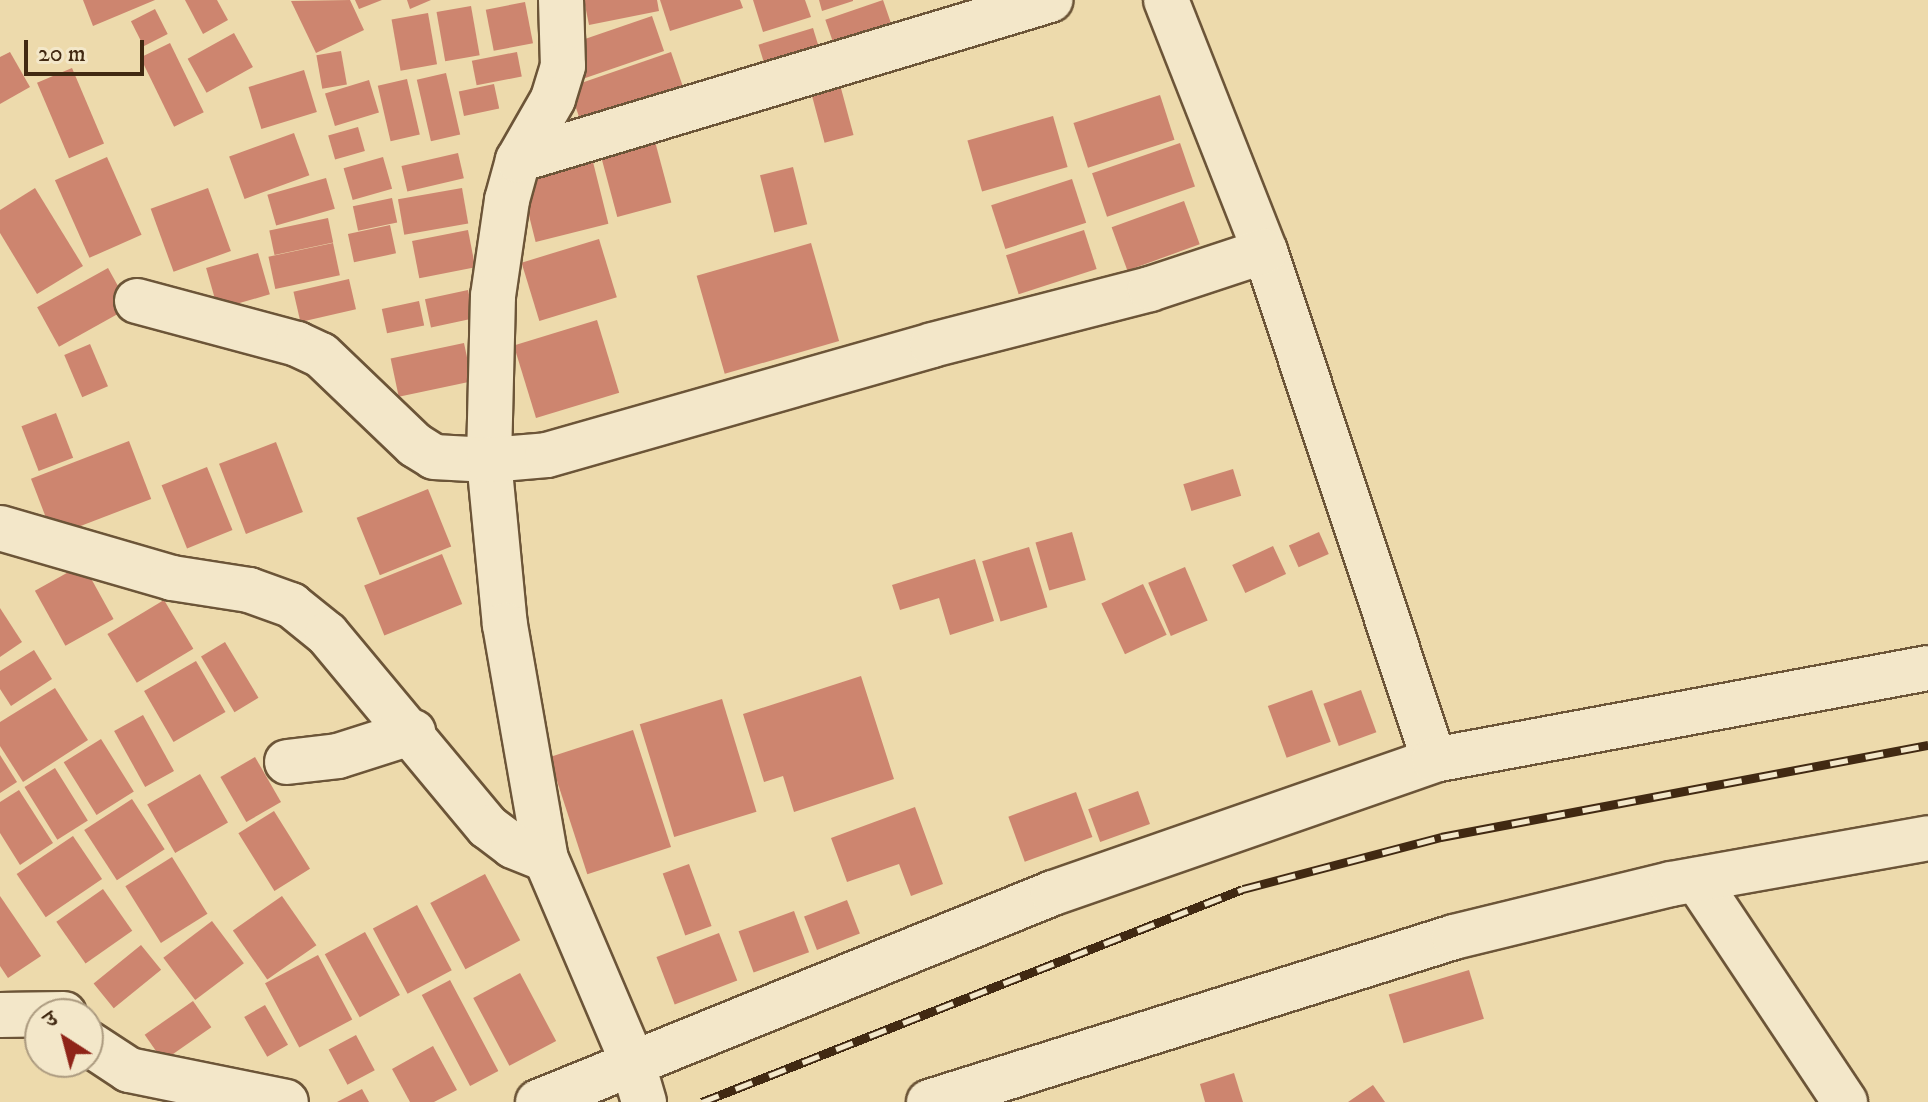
<!DOCTYPE html>
<html>
<head>
<meta charset="utf-8">
<style>
	body { margin:0 }
	#map { position:relative; width:1928px; height:1102px; overflow:hidden; background:#eddaac; font-family:"IM FELL DW Pica","Noto Serif Devanagari",serif }
	div>[style] { position:absolute }
	.building>* { inset:0; background:#cd856f; transform-origin:0 0 }
	.roads { filter:drop-shadow(2px 0 #6c5538) drop-shadow(-2px 0 #6c5538) drop-shadow(0 2px #6c5538) drop-shadow(0 -2px #6c5538) }
	.minor>* { height:44px; margin:-22px; padding:0 22px; transform-origin:22px; border-radius:22px; background:#f3e7c9 }
	.rail>* { height:9px; margin-top:-4.5px; transform-origin:0; background:repeating-linear-gradient(90deg,#f3e7c9 0 18px,#412912 0 36px); box-sizing:border-box; border-block:2px solid #412912 }
	span { translate:-50% -50%; white-space:nowrap; text-align:center; line-height:1.15; -webkit-text-stroke:7px #f3e7c9; paint-order:stroke }
	.north { position:absolute; left:24px; top:998px; width:80px; height:80px; box-sizing:border-box; background:#f3e7c9; border:2px solid #ac9b80; border-radius:50%; rotate:324deg; font-size:22px; font-weight:700; line-height:32px; text-align:center; color:#412912 }
	.north::after { content:''; display:block; margin:auto; width:28px; height:36px; background:#8f2418; clip-path:polygon(50% 0,100% 100%,50% 72%,0 100%) }
	.scale { position:absolute; left:24px; top:40px; width:120px; height:36px; box-sizing:border-box; border:4px solid #412912; border-top:0; padding-left:10px; font-size:24px; line-height:28px; white-space:nowrap; color:#412912; -webkit-text-stroke:6px #f3e7c9; paint-order:stroke }
</style>
</head>
<body>
<div id="map">
	<div class="building">
		<i style="clip-path:polygon(83px 0,155px 0,93px 26px)"></i>
		<i style="clip-path:polygon(185px 0,217px 0,228px 20px,203px 34px)"></i>
		<i style="clip-path:polygon(350px 0,364px 30px,316px 53px,291px 1px)"></i>
		<i style="clip-path:polygon(355px 0,382px 0,359px 9px)"></i>
		<i style="clip-path:polygon(407px 0,431px 0,410px 9px)"></i>
		<i style="clip-path:polygon(584px 0,657px 0,659px 11px,589px 25px)"></i>
		<i style="clip-path:polygon(660px 0,740px 0,743px 8px,670px 31px)"></i>
		<i style="clip-path:polygon(753px 0,805px 0,811px 17px,763px 32px)"></i>
		<i style="clip-path:polygon(819px 0,853px 0,853px 1px,822px 11px)"></i>
		<i style="left:883px;top:0;width:31px;height:61px;rotate:71deg"></i>
		<i style="left:525px;top:2px;width:42px;height:40px;rotate:79deg"></i>
		<i style="left:471px;top:6px;width:50px;height:35px;rotate:80deg"></i>
		<i style="left:155px;top:9px;width:28px;height:27px;rotate:63deg"></i>
		<i style="left:428px;top:13px;width:52px;height:37px;rotate:80deg"></i>
		<i style="left:652px;top:16px;width:37px;height:84px;rotate:71deg"></i>
		<i style="left:813px;top:28px;width:31px;height:57px;rotate:73deg"></i>
		<i style="left:234px;top:33px;width:39px;height:53px;rotate:61deg"></i>
		<i style="left:170px;top:43px;width:77px;height:33px;rotate:64deg"></i>
		<i style="left:341px;top:51px;width:34px;height:25px;rotate:80deg"></i>
		<i style="clip-path:polygon(10px 52px,30px 87px,0 104px,0 57px)"></i>
		<i style="left:517px;top:52px;width:25px;height:46px;rotate:79deg"></i>
		<i style="left:671px;top:52px;width:46px;height:108px;rotate:71deg"></i>
		<i style="left:72px;top:68px;width:82px;height:38px;rotate:67deg"></i>
		<i style="left:304px;top:70px;width:44px;height:58px;rotate:73deg"></i>
		<i style="left:446px;top:73px;width:63px;height:30px;rotate:77deg"></i>
		<i style="left:838px;top:77px;width:60px;height:30px;rotate:75deg"></i>
		<i style="left:407px;top:79px;width:57px;height:30px;rotate:77deg"></i>
		<i style="left:369px;top:80px;width:34px;height:46px;rotate:73deg"></i>
		<i style="left:494px;top:84px;width:25px;height:36px;rotate:78deg"></i>
		<i style="left:1160px;top:95px;width:47px;height:91px;rotate:72deg"></i>
		<i style="left:1053px;top:116px;width:53px;height:89px;rotate:74deg"></i>
		<i style="left:358px;top:127px;width:25px;height:31px;rotate:74deg"></i>
		<i style="left:294px;top:133px;width:45px;height:69px;rotate:70deg"></i>
		<i style="left:653px;top:134px;width:71px;height:56px;rotate:75deg"></i>
		<i style="left:1180px;top:143px;width:46px;height:93px;rotate:71deg"></i>
		<i style="left:458px;top:153px;width:26px;height:58px;rotate:77deg"></i>
		<i style="left:591px;top:154px;width:72px;height:75px;rotate:76deg"></i>
		<i style="left:107px;top:157px;width:85px;height:57px;rotate:66deg"></i>
		<i style="left:383px;top:157px;width:33px;height:41px;rotate:74deg"></i>
		<i style="left:793px;top:167px;width:59px;height:34px;rotate:76deg"></i>
		<i style="left:326px;top:178px;width:32px;height:61px;rotate:74deg"></i>
		<i style="left:1072px;top:179px;width:46px;height:85px;rotate:72deg"></i>
		<i style="clip-path:polygon(35px 188px,83px 266px,37px 294px,0 233px,0 210px)"></i>
		<i style="left:208px;top:188px;width:67px;height:61px;rotate:70deg"></i>
		<i style="left:462px;top:188px;width:36px;height:65px;rotate:80deg"></i>
		<i style="left:392px;top:198px;width:25px;height:40px;rotate:78deg"></i>
		<i style="left:1184px;top:201px;width:46px;height:77px;rotate:70deg"></i>
		<i style="left:328px;top:218px;width:25px;height:60px;rotate:78deg"></i>
		<i style="left:390px;top:225px;width:29px;height:43px;rotate:78deg"></i>
		<i style="left:468px;top:230px;width:38px;height:57px;rotate:79deg"></i>
		<i style="left:1084px;top:230px;width:41px;height:82px;rotate:72deg"></i>
		<i style="left:599px;top:239px;width:61px;height:81px;rotate:73deg"></i>
		<i style="left:333px;top:243px;width:33px;height:66px;rotate:78deg"></i>
		<i style="left:811px;top:243px;width:102px;height:119px;rotate:74deg"></i>
		<i style="left:258px;top:253px;width:43px;height:54px;rotate:74deg"></i>
		<i style="left:108px;top:268px;width:45px;height:81px;rotate:61deg"></i>
		<i style="left:349px;top:279px;width:31px;height:57px;rotate:77deg"></i>
		<i style="left:468px;top:290px;width:29px;height:44px;rotate:78deg"></i>
		<i style="left:419px;top:301px;width:25px;height:38px;rotate:78deg"></i>
		<i style="left:597px;top:320px;width:76px;height:87px;rotate:73deg"></i>
		<i style="left:464px;top:343px;width:39px;height:75px;rotate:78deg"></i>
		<i style="left:90px;top:344px;width:46px;height:28px;rotate:67deg"></i>
		<i style="left:56px;top:413px;width:48px;height:37px;rotate:69deg"></i>
		<i style="left:129px;top:441px;width:62px;height:105px;rotate:69deg"></i>
		<i style="left:276px;top:442px;width:75px;height:61px;rotate:69deg"></i>
		<i style="left:207px;top:467px;width:68px;height:49px;rotate:68deg"></i>
		<i style="left:1233px;top:469px;width:28px;height:52px;rotate:73deg"></i>
		<i style="left:428px;top:489px;width:62px;height:77px;rotate:68deg"></i>
		<i style="left:1072px;top:532px;width:50px;height:38px;rotate:74deg"></i>
		<i style="left:1319px;top:532px;width:24px;height:33px;rotate:66deg"></i>
		<i style="left:1273px;top:546px;width:31px;height:45px;rotate:65deg"></i>
		<i style="left:1029px;top:547px;width:63px;height:49px;rotate:73deg"></i>
		<i style="left:442px;top:554px;width:54px;height:84px;rotate:68deg"></i>
		<i style="clip-path:polygon(975px 559px,994px 621px,950px 635px,939px 598px,900px 610px,892px 585px)"></i>
		<i style="left:83px;top:564px;width:63px;height:55px;rotate:61deg"></i>
		<i style="left:1185px;top:567px;width:58px;height:40px;rotate:67deg"></i>
		<i style="left:1143px;top:584px;width:56px;height:46px;rotate:65deg"></i>
		<i style="left:164px;top:600px;width:57px;height:66px;rotate:59deg"></i>
		<i style="clip-path:polygon(0 608px,22px 642px,0 657px)"></i>
		<i style="left:225px;top:642px;width:65px;height:28px;rotate:59deg"></i>
		<i style="clip-path:polygon(34px 650px,52px 679px,11px 706px,0 689px,0 671px)"></i>
		<i style="left:196px;top:661px;width:59px;height:60px;rotate:60deg"></i>
		<i style="clip-path:polygon(861px 676px,894px 779px,794px 812px,783px 776px,764px 782px,743px 714px)"></i>
		<i style="clip-path:polygon(55px 688px,88px 740px,23px 782px,0 746px,0 722px)"></i>
		<i style="left:1312px;top:690px;width:55px;height:47px;rotate:70deg"></i>
		<i style="left:1361px;top:690px;width:45px;height:40px;rotate:70deg"></i>
		<i style="left:722px;top:699px;width:118px;height:86px;rotate:73deg"></i>
		<i style="left:143px;top:715px;width:64px;height:33px;rotate:61deg"></i>
		<i style="left:633px;top:730px;width:123px;height:88px;rotate:72deg"></i>
		<i style="left:101px;top:739px;width:62px;height:44px;rotate:58deg"></i>
		<i style="clip-path:polygon(0 755px,17px 782px,0 793px)"></i>
		<i style="left:255px;top:757px;width:52px;height:40px;rotate:60deg"></i>
		<i style="left:55px;top:768px;width:62px;height:36px;rotate:58deg"></i>
		<i style="left:200px;top:774px;width:56px;height:61px;rotate:60deg"></i>
		<i style="clip-path:polygon(19px 790px,53px 843px,20px 865px,0 833px,0 802px)"></i>
		<i style="left:1138px;top:791px;width:35px;height:53px;rotate:70deg"></i>
		<i style="left:1076px;top:792px;width:48px;height:72px;rotate:70deg"></i>
		<i style="left:132px;top:799px;width:60px;height:57px;rotate:57deg"></i>
		<i style="clip-path:polygon(915px 807px,943px 884px,911px 896px,899px 864px,847px 882px,831px 838px)"></i>
		<i style="left:274px;top:811px;width:68px;height:42px;rotate:58deg"></i>
		<i style="left:73px;top:836px;width:52px;height:68px;rotate:56deg"></i>
		<i style="left:172px;top:857px;width:67px;height:55px;rotate:58deg"></i>
		<i style="left:689px;top:864px;width:66px;height:28px;rotate:70deg"></i>
		<i style="left:485px;top:874px;width:75px;height:62px;rotate:62deg"></i>
		<i style="left:103px;top:889px;width:51px;height:57px;rotate:55deg"></i>
		<i style="clip-path:polygon(0 896px,41px 956px,8px 978px,0 966px)"></i>
		<i style="left:282px;top:896px;width:60px;height:60px;rotate:55deg"></i>
		<i style="left:847px;top:900px;width:36px;height:46px;rotate:69deg"></i>
		<i style="left:417px;top:905px;width:74px;height:50px;rotate:62deg"></i>
		<i style="left:794px;top:911px;width:44px;height:59px;rotate:70deg"></i>
		<i style="left:212px;top:921px;width:53px;height:61px;rotate:53deg"></i>
		<i style="left:365px;top:932px;width:72px;height:46px;rotate:61deg"></i>
		<i style="left:719px;top:933px;width:51px;height:67px;rotate:69deg"></i>
		<i style="left:141px;top:945px;width:32px;height:61px;rotate:51deg"></i>
		<i style="left:318px;top:955px;width:73px;height:60px;rotate:62deg"></i>
		<i style="left:1469px;top:970px;width:51px;height:84px;rotate:73deg"></i>
		<i style="left:520px;top:973px;width:77px;height:53px;rotate:62deg"></i>
		<i style="left:450px;top:980px;width:103px;height:32px;rotate:62deg"></i>
		<i style="left:193px;top:1001px;width:32px;height:59px;rotate:55deg"></i>
		<i style="left:265px;top:1005px;width:46px;height:24px;rotate:60deg"></i>
		<i style="left:356px;top:1035px;width:40px;height:31px;rotate:62deg"></i>
		<i style="clip-path:polygon(433px 1046px,457px 1090px,434px 1102px,410px 1102px,392px 1069px)"></i>
		<i style="clip-path:polygon(1234px 1073px,1243px 1102px,1205px 1102px,1200px 1084px)"></i>
		<i style="clip-path:polygon(1373px 1085px,1385px 1102px,1348px 1102px)"></i>
		<i style="clip-path:polygon(362px 1089px,369px 1102px,337px 1102px)"></i>
	</div>
	<div class="roads">
		<div class="minor">
			<i style="left:561px;top:0;width:66px;rotate:88.3deg"></i>
			<i style="left:563px;top:66px;width:34px;rotate:107deg"></i>
			<i style="left:553px;top:99px;width:70px;rotate:119.8deg"></i>
			<i style="left:518px;top:160px;width:41px;rotate:105.4deg"></i>
			<i style="left:507px;top:200px;width:97px;rotate:98.3deg"></i>
			<i style="left:493px;top:296px;width:164px;rotate:91.4deg"></i>
			<i style="left:489px;top:460px;width:166px;rotate:84.5deg"></i>
			<i style="left:505px;top:625px;width:238px;rotate:80.1deg"></i>
			<i style="left:546px;top:859px;width:220px;rotate:66.9deg"></i>
			<i style="left:632px;top:1061px;width:43px;rotate:73.7deg"></i>
			<i style="left:1166px;top:0;width:270px;rotate:68.5deg"></i>
			<i style="left:1265px;top:251px;width:536px;rotate:71.63deg"></i>
			<i style="left:518px;top:160px;width:556px;rotate:-16.74deg"></i>
			<i style="left:137px;top:301px;width:166px;rotate:15deg"></i>
			<i style="left:297px;top:344px;width:26px;rotate:25deg"></i>
			<i style="left:321px;top:355px;width:130px;rotate:43.8deg"></i>
			<i style="left:415px;top:445px;width:22px;rotate:32deg"></i>
			<i style="left:434px;top:457px;width:55px;rotate:3.1deg"></i>
			<i style="left:489px;top:460px;width:58px;rotate:-4.9deg"></i>
			<i style="left:547px;top:455px;width:400px;rotate:-15.9deg"></i>
			<i style="left:932px;top:345px;width:225px;rotate:-14.4deg"></i>
			<i style="left:1150px;top:289px;width:121px;rotate:-18.3deg"></i>
			<i style="left:0;top:528px;width:179px;rotate:16.2deg"></i>
			<i style="left:172px;top:578px;width:78px;rotate:8.9deg"></i>
			<i style="left:249px;top:590px;width:45px;rotate:19.7deg"></i>
			<i style="left:291px;top:605px;width:46px;rotate:38.9deg"></i>
			<i style="left:327px;top:634px;width:251px;rotate:50.2deg"></i>
			<i style="left:488px;top:827px;width:31px;rotate:37deg"></i>
			<i style="left:513px;top:846px;width:35px;rotate:22deg"></i>
			<i style="left:287px;top:762px;width:51px;rotate:-6.7deg"></i>
			<i style="left:338px;top:756px;width:79px;rotate:-17.7deg"></i>
			<i style="left:1697px;top:880px;width:267px;rotate:56.3deg"></i>
			<i style="left:0;top:1015px;width:64px;rotate:-0.9deg"></i>
			<i style="left:88px;top:1043px;width:49px;rotate:33.4deg"></i>
			<i style="left:129px;top:1070px;width:160px;rotate:11.5deg"></i>
			<i style="left:538px;top:1102px;width:556px;rotate:-22.09deg"></i>
			<i style="left:1053px;top:893px;width:404px;rotate:-19.2deg"></i>
			<i style="left:1434px;top:760px;width:502px;rotate:-10.55deg"></i>
			<i style="left:929px;top:1102px;width:550px;rotate:-17.45deg"></i>
			<i style="left:1454px;top:937px;width:223px;rotate:-13.7deg"></i>
			<i style="left:1671px;top:884px;width:261px;rotate:-10.1deg"></i>
		</div>
	</div>
	<div class="rail">
		<i style="left:702px;top:1102px;width:581px;rotate:-21.49deg"></i>
		<i style="left:1243px;top:889px;width:205px;rotate:-14.7deg"></i>
		<i style="left:1441px;top:837px;width:496px;rotate:-10.7deg"></i>
	</div>
	<div class="north">उ</div>
	<div class="scale">20 m</div>
</div>
</body>
</html>
